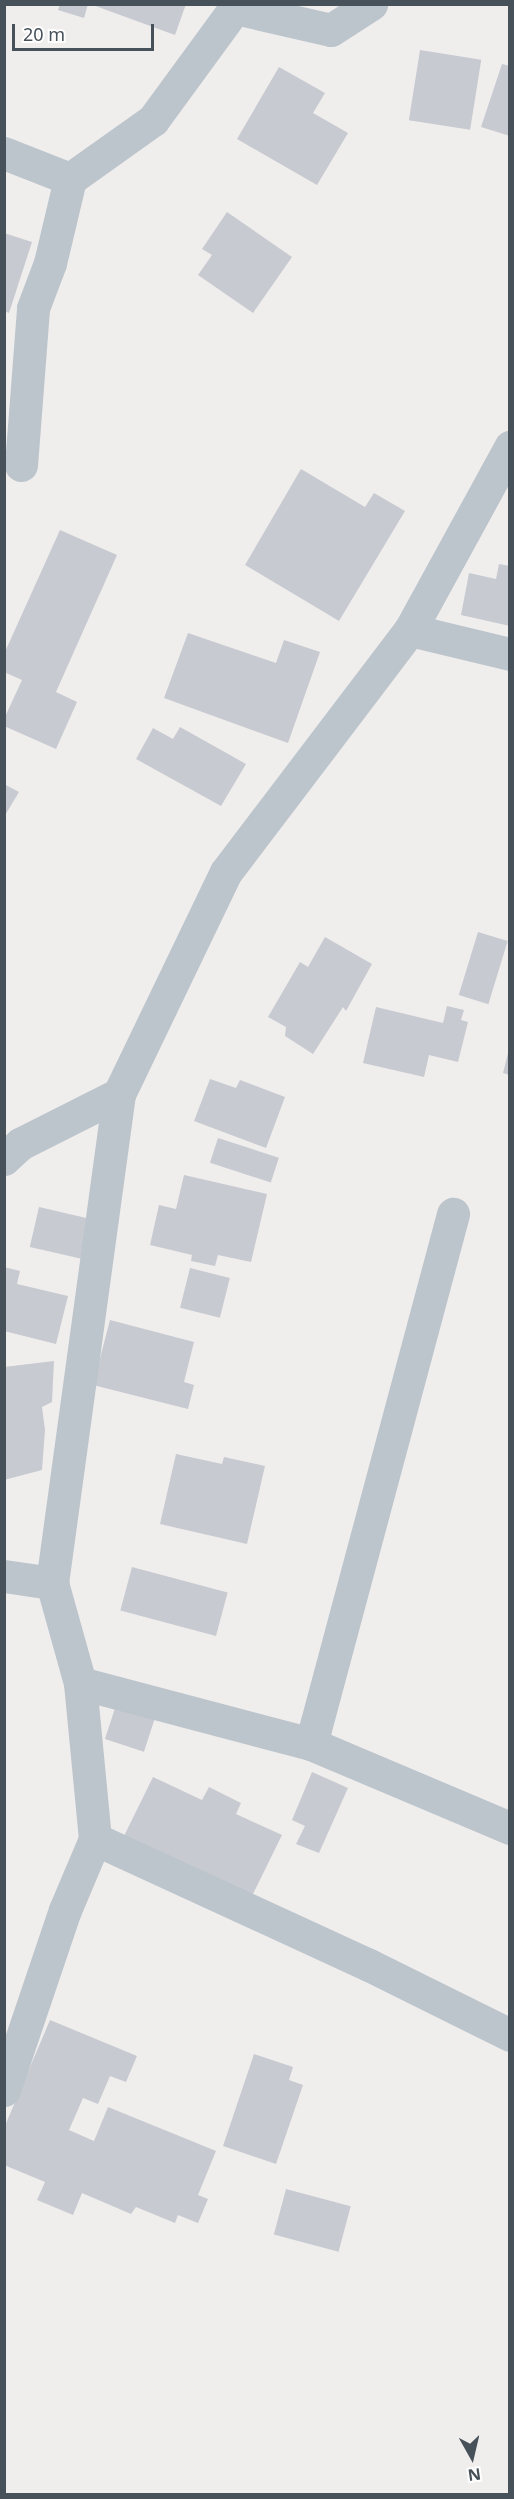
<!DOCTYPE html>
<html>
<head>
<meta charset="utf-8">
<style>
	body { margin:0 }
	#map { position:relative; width:514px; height:2499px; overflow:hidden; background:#f0eded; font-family:"Noto Sans",sans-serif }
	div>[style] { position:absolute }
	.building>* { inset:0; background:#c7cad0; transform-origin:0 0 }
	.minor>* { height:33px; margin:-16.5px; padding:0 16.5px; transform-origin:16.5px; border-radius:16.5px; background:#bcc5cc }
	span { translate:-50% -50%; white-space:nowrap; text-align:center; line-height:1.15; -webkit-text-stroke:4.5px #fff; paint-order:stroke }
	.frame { position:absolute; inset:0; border:6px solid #46515a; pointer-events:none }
	.north { position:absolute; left:442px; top:2427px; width:60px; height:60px; -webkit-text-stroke:4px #fff; paint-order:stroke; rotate:172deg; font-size:16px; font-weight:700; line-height:24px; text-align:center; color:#46515a }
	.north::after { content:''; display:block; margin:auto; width:21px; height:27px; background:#46515a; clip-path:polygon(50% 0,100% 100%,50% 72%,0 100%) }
	.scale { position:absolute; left:12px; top:24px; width:142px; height:27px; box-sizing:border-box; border:3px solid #46515a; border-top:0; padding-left:8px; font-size:18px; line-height:21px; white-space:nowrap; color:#46515a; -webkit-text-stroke:4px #fff; paint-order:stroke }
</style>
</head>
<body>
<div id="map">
	<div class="building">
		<i style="clip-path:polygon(60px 4px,88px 4px,84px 18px,58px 10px)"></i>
		<i style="clip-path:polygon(90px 4px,186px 4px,175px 35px)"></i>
		<i style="left:420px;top:50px;width:62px;height:71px;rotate:9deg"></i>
		<i style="clip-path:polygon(502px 64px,510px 66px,510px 136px,481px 127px)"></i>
		<i style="clip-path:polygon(279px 67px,325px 93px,313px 113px,348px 133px,317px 185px,237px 139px)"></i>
		<i style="clip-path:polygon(227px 212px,292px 257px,253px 313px,198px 275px,212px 255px,202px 249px)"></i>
		<i style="clip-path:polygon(4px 233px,32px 242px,9px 313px,4px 311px)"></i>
		<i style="clip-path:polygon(301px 469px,365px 507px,374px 493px,405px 511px,339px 621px,245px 565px)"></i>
		<i style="clip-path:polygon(60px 530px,117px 555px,56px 692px,77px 702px,56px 749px,4px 726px,4px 719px,22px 680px,4px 672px,4px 654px)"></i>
		<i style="clip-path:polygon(499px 564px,510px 566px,510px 626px,461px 615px,469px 573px,496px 579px)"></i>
		<i style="clip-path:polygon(188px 633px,276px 663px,284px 640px,320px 652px,288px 743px,164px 698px)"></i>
		<i style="clip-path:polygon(180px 727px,246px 764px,221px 806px,136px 759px,153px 728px,173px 739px)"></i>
		<i style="clip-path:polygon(4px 784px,19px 792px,4px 817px)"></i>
		<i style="left:478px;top:932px;width:31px;height:66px;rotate:17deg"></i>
		<i style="clip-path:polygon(325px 937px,372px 964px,346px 1011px,343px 1007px,313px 1054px,285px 1036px,286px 1027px,268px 1017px,300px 962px,308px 967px)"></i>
		<i style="clip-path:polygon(447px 1006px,464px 1010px,461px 1020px,468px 1022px,458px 1062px,429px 1055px,424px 1077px,363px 1063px,376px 1007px,443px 1023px)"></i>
		<i style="clip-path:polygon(509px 1049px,510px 1049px,510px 1075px,503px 1073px)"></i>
		<i style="clip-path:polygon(210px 1079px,236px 1088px,240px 1080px,285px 1097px,266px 1148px,194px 1121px)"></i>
		<i style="left:218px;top:1138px;width:64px;height:26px;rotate:18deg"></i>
		<i style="clip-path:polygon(184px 1175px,267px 1194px,251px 1262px,218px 1255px,215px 1266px,191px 1261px,192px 1255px,150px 1245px,159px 1205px,176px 1209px)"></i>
		<i style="left:39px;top:1207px;width:53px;height:41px;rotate:13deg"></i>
		<i style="clip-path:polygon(4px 1267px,20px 1271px,17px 1284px,68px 1296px,56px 1344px,4px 1331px)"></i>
		<i style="left:190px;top:1268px;width:41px;height:41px;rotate:14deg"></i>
		<i style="clip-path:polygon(110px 1320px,194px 1342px,184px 1382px,194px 1385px,188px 1409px,93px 1385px)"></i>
		<i style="clip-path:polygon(54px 1361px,52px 1402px,42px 1407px,45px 1430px,42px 1470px,4px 1480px,4px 1367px)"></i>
		<i style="clip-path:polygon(176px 1454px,222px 1464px,224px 1457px,265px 1466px,247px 1544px,160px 1524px)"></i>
		<i style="left:132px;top:1567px;width:99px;height:45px;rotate:15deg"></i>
		<i style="left:117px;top:1702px;width:41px;height:39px;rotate:18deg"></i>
		<i style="clip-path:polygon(312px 1772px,348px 1788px,319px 1853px,296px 1844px,305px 1826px,292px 1820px)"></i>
		<i style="clip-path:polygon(153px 1777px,202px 1800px,209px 1787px,241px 1803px,236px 1814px,282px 1835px,252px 1896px,124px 1836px)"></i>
		<i style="clip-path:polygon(50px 2020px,137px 2056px,126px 2082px,110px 2076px,98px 2104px,83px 2098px,69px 2130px,94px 2141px,108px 2107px,216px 2151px,198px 2195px,208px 2199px,198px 2223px,178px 2215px,175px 2223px,136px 2207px,131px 2214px,82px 2193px,73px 2215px,37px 2200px,45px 2182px,4px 2165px,4px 2128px)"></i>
		<i style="clip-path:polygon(254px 2054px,293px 2067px,289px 2080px,303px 2085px,276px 2164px,223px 2146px)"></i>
		<i style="left:286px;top:2189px;width:67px;height:47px;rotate:15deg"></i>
	</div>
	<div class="minor">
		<i style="left:4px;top:153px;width:71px;rotate:21.5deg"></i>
		<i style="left:70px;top:179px;width:102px;rotate:-35.4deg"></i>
		<i style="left:153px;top:120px;width:139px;rotate:-53.8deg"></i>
		<i style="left:235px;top:8px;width:98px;rotate:12.9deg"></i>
		<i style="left:331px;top:30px;width:48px;rotate:-33deg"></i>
		<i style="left:21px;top:465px;width:157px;rotate:-85.6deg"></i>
		<i style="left:33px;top:308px;width:48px;rotate:-69.3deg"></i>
		<i style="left:50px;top:263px;width:86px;rotate:-76.6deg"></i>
		<i style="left:410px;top:630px;width:103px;rotate:13.5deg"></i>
		<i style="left:4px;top:1159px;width:22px;rotate:-43deg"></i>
		<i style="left:20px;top:1144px;width:111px;rotate:-26.8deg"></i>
		<i style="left:4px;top:1576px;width:49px;rotate:8.3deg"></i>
		<i style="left:80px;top:1683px;width:239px;rotate:14.8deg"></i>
		<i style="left:311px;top:1744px;width:216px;rotate:22.9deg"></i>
		<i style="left:311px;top:1744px;width:549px;rotate:-75deg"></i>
		<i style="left:95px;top:1839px;width:302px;rotate:24.7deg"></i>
		<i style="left:369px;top:1965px;width:157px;rotate:26.4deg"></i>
		<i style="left:4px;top:2090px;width:190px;rotate:-71.3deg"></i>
		<i style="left:65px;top:1910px;width:77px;rotate:-67.1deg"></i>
		<i style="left:95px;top:1839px;width:157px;rotate:-95.5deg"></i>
		<i style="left:80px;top:1683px;width:104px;rotate:-105.6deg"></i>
		<i style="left:52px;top:1583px;width:494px;rotate:-82.2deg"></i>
		<i style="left:119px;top:1094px;width:246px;rotate:-64.3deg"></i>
		<i style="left:226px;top:872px;width:304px;rotate:-52.8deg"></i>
		<i style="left:410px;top:630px;width:209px;rotate:-61.3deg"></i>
	</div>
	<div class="frame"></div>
	<div class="north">N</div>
	<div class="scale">20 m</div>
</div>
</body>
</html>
